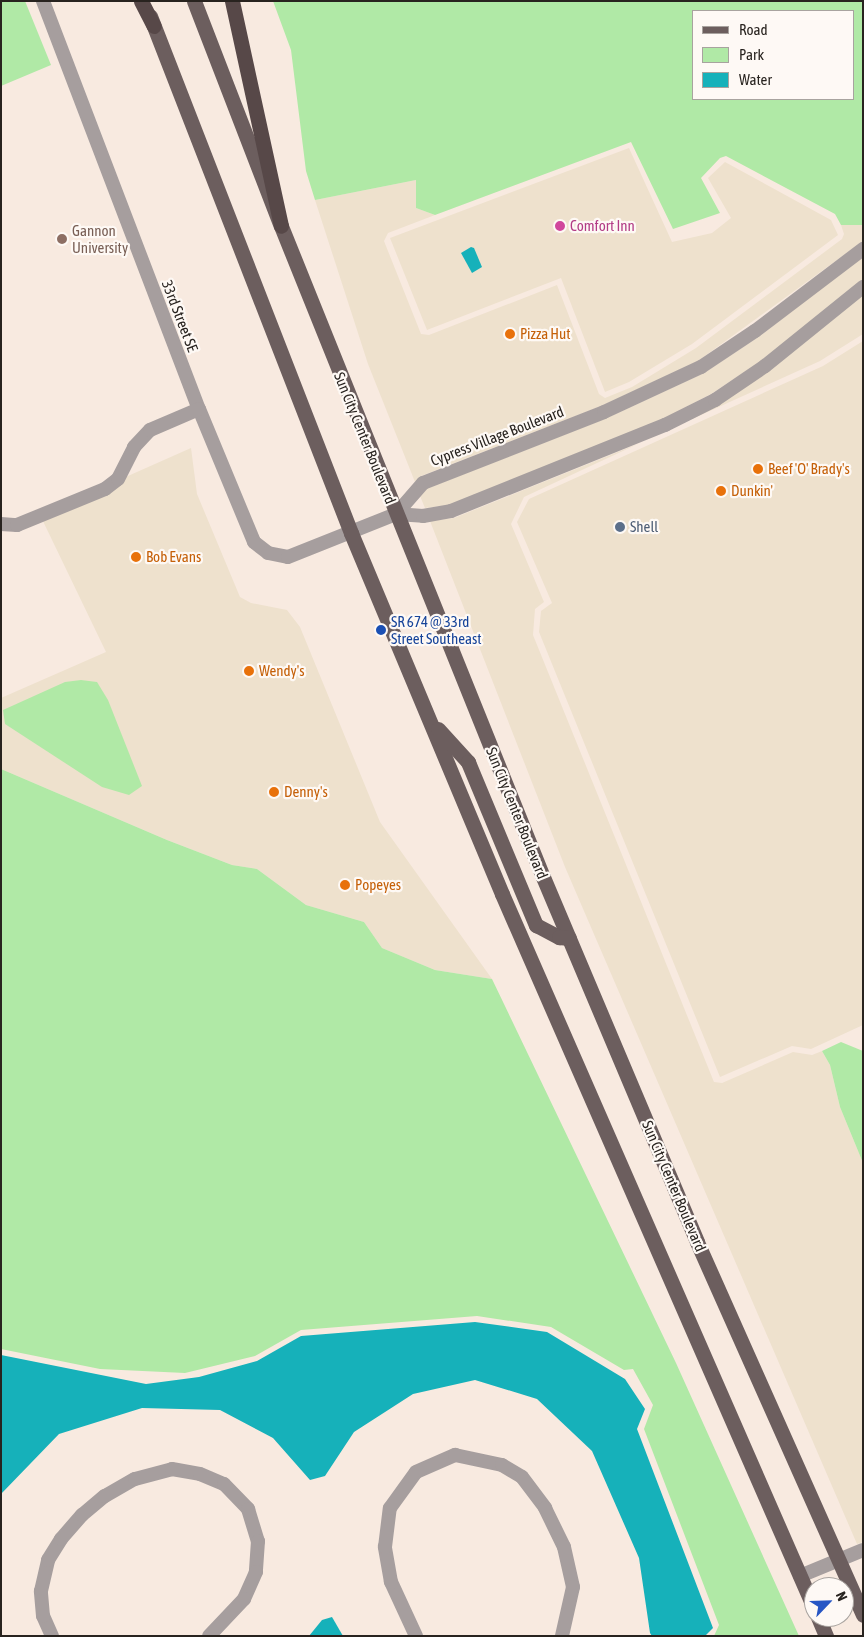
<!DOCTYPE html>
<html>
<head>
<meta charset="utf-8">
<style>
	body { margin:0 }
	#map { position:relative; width:864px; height:1637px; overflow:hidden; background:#f8eae0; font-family:"Asap Condensed",sans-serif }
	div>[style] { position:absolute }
	.commercial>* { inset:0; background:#eee1cd }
	.green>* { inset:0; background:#b0e9a6 }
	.water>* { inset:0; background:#16b1ba }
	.minor>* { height:14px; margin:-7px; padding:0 7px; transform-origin:7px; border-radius:7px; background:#a69e9e }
	.major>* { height:15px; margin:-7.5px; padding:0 7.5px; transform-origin:7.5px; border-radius:7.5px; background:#6c5e5e }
	.highway>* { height:15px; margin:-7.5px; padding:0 7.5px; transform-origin:7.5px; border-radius:7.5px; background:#574848 }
	.dots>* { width:14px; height:14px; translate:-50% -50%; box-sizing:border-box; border:2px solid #fef9f5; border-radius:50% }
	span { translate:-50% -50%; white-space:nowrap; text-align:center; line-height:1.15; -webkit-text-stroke:4.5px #fef9f5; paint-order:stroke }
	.hotel-label { font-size:15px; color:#b23c85 }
	.left { translate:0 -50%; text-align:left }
	.education-label { font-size:15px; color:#785e54 }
	.street-label { font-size:15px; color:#28231f }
	.food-label { font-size:15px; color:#c56008 }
	.service-label { font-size:15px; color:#4e5e75 }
	.transit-label { font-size:15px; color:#164399 }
	.frame { position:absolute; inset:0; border:2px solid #28231f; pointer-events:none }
	.legend { position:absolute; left:692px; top:10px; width:162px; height:90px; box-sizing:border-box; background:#fef9f5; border:1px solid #a8a39f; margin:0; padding:6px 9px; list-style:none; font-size:15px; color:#28231f }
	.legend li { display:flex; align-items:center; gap:10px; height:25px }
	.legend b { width:25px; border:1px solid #a8a39f }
	.north { position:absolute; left:804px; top:1577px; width:50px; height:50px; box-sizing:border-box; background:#fef9f5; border:1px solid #a8a39f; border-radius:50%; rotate:66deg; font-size:14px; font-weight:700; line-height:20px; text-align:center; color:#28231f }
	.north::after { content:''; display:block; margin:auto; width:18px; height:22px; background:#2756c4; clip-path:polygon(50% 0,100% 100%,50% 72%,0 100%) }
</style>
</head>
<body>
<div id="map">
	<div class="commercial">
		<i style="clip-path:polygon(629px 148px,672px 242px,712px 233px,731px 218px,708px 178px,725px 162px,831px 220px,838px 235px,692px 344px,629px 382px,605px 392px,561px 278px,427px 330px,390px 238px)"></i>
		<i style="clip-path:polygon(416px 180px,416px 208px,435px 215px,388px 233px,384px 241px,421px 334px,429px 335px,557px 285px,599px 394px,605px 398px,632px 387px,696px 348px,842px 239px,844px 234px,841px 225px,863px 225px,863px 241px,698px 361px,601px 406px,421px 476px,415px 482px,368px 364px,315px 200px)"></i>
		<i style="clip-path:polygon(863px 256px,863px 279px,761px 361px,711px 394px,663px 419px,450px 505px,425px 508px,420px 496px,428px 488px,607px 418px,704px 373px,760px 336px)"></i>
		<i style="clip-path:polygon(863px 295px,863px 334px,820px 361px,692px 419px,769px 371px)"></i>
		<i style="clip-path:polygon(863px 341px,863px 1025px,811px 1049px,792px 1046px,720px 1077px,539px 632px,541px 611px,552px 603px,517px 522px,529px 499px,823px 366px)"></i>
		<i style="clip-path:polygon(640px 443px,524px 497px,511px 524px,544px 602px,535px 609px,533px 635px,714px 1082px,722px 1083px,793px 1052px,812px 1055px,822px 1051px,830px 1065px,840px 1107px,863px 1163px,863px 1542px,857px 1544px,565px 867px,430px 521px,454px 518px)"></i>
		<i style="clip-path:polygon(191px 448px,197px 494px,240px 597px,251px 603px,287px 610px,300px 627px,380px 822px,492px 979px,435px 970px,382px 948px,364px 922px,306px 905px,257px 869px,232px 865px,167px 840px,1px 769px,1px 698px,106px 652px,40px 515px)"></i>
	</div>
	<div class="green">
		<i style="clip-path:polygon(1px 1px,25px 1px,51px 65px,1px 86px)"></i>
		<i style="clip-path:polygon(evenodd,273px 1px,863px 1px,863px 225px,841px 225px,835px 214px,726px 156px,720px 158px,701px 178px,720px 213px,673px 229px,631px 142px,435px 215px,416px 208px,416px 180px,315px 200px,306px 171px,291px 50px,273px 1px,853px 11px,853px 99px,693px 99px,693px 11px,853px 11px)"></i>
		<i style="clip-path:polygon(81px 680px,97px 682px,108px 700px,142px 786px,129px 795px,102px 787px,5px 724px,3px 710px,65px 682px)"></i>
		<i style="clip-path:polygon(1px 769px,167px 840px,232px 865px,257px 869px,306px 905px,364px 922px,382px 948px,435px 970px,492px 979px,676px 1363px,799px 1636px,714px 1636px,719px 1625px,644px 1429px,653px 1405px,633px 1369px,624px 1370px,551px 1327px,477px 1316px,301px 1330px,255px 1356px,185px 1373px,100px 1369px,1px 1349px)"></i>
		<i style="clip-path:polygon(841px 1042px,863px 1051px,863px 1163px,840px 1107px,830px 1065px,822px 1051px)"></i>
	</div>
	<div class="water">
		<i style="clip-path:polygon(471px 247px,474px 248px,482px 267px,472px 273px,461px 253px)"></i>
		<i style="clip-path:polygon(475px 1322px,547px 1332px,625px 1379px,645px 1409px,637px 1429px,713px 1628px,705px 1636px,652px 1636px,650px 1633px,639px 1558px,592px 1451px,537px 1399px,475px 1380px,413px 1394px,354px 1432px,325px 1476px,310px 1480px,273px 1438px,220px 1410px,142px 1408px,59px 1434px,1px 1494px,1px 1355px,146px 1384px,199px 1377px,257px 1361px,301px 1336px)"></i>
		<i style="clip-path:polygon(332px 1617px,343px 1636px,309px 1636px,322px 1620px)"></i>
	</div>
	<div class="minor">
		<i style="left:43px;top:1px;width:437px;rotate:69.1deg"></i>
		<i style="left:199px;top:409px;width:144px;rotate:67.5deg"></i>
		<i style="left:254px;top:542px;width:18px;rotate:38deg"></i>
		<i style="left:268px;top:553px;width:20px;rotate:11deg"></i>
		<i style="left:288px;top:557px;width:116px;rotate:-21.7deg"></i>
		<i style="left:396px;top:514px;width:41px;rotate:-48.9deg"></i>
		<i style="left:423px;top:483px;width:194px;rotate:-21.4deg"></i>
		<i style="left:604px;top:412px;width:107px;rotate:-24.9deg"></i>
		<i style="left:701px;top:367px;width:65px;rotate:-33.7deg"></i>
		<i style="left:755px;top:331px;width:136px;rotate:-37.2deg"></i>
		<i style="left:396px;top:514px;width:27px;rotate:4deg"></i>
		<i style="left:423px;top:516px;width:28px;rotate:-10deg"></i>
		<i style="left:451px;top:511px;width:231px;rotate:-21.9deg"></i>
		<i style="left:665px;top:425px;width:56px;rotate:-26.6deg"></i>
		<i style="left:715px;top:400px;width:60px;rotate:-34.2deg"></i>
		<i style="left:765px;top:366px;width:126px;rotate:-38.9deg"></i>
		<i style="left:1px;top:524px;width:16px;rotate:4deg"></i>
		<i style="left:17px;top:525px;width:95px;rotate:-22.2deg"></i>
		<i style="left:105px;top:489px;width:16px;rotate:-38deg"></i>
		<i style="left:118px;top:479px;width:36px;rotate:-63deg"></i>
		<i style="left:134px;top:447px;width:23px;rotate:-47deg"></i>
		<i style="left:150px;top:430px;width:53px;rotate:-23.2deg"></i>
		<i style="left:800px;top:1576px;width:68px;rotate:-22.4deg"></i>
		<i style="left:52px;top:1636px;width:22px;rotate:-114deg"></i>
		<i style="left:43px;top:1616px;width:25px;rotate:-95deg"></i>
		<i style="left:41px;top:1591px;width:32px;rotate:-77deg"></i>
		<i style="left:48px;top:1560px;width:25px;rotate:-58deg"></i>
		<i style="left:61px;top:1539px;width:32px;rotate:-49deg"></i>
		<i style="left:82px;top:1515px;width:30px;rotate:-40deg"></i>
		<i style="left:105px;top:1496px;width:34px;rotate:-30deg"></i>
		<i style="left:135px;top:1479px;width:38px;rotate:-15deg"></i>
		<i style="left:172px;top:1469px;width:28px;rotate:10deg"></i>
		<i style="left:200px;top:1474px;width:26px;rotate:23deg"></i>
		<i style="left:224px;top:1484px;width:35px;rotate:46deg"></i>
		<i style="left:248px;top:1509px;width:34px;rotate:73deg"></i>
		<i style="left:258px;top:1541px;width:31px;rotate:94deg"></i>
		<i style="left:256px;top:1572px;width:30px;rotate:114deg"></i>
		<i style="left:244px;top:1599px;width:51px;rotate:133.4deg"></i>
		<i style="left:416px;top:1636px;width:60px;rotate:-114.8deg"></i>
		<i style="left:391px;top:1582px;width:36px;rotate:-100deg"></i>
		<i style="left:385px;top:1547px;width:39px;rotate:-83deg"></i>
		<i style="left:390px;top:1508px;width:44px;rotate:-54.2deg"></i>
		<i style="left:416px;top:1472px;width:43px;rotate:-23.6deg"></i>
		<i style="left:455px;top:1455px;width:48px;rotate:12deg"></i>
		<i style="left:502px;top:1465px;width:23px;rotate:31deg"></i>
		<i style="left:522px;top:1477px;width:39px;rotate:53deg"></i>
		<i style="left:545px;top:1508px;width:43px;rotate:64deg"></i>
		<i style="left:564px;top:1547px;width:41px;rotate:77.3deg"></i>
		<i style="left:573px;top:1587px;width:50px;rotate:102.7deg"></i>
	</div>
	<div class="major">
		<i style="left:194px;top:1px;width:241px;rotate:68.9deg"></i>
		<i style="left:281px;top:226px;width:702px;rotate:68.08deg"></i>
		<i style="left:543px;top:877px;width:396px;rotate:67.1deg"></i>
		<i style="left:697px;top:1242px;width:408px;rotate:66deg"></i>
		<i style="left:150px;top:16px;width:555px;rotate:68.75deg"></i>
		<i style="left:351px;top:533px;width:391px;rotate:67.3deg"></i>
		<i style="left:502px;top:894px;width:779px;rotate:66.4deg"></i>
		<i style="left:438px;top:729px;width:45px;rotate:47.7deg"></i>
		<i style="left:468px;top:762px;width:177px;rotate:67.4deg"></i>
		<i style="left:536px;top:925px;width:26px;rotate:28deg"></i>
		<i style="left:559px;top:937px;width:10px;rotate:6deg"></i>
		<i style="left:818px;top:1617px;width:21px;rotate:67deg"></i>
	</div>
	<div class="highway">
		<i style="left:141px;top:1px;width:28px;rotate:63deg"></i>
		<i style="left:232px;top:1px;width:230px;rotate:77.7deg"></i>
	</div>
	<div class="dots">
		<i style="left:560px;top:226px;background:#d1479c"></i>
		<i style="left:62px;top:239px;background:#8d6e63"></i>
		<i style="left:510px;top:334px;background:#e8710a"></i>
		<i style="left:758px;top:469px;background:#e8710a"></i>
		<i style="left:721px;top:491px;background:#e8710a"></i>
		<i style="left:620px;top:527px;background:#5c6f8a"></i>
		<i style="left:136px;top:557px;background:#e8710a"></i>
		<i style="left:381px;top:630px;background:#1a4fb4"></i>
		<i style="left:249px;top:671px;background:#e8710a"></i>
		<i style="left:274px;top:792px;background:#e8710a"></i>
		<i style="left:345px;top:885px;background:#e8710a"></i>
	</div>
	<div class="hotel-label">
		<span class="left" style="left:570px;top:226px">Comfort Inn</span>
	</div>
	<div class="education-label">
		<span class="left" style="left:72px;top:239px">Gannon<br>University</span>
	</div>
	<div class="street-label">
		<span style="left:180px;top:316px;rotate:69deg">33rd Street SE</span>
		<span style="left:497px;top:436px;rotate:-21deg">Cypress Village Boulevard</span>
		<span style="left:365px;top:438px;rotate:68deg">Sun City Center Boulevard</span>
		<span style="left:517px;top:813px;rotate:68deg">Sun City Center Boulevard</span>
		<span style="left:674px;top:1186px;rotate:67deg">Sun City Center Boulevard</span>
	</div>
	<div class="food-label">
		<span class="left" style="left:520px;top:334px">Pizza Hut</span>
		<span class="left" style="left:768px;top:469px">Beef 'O' Brady's</span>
		<span class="left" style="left:731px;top:491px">Dunkin'</span>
		<span class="left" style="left:146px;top:557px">Bob Evans</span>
		<span class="left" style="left:259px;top:671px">Wendy's</span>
		<span class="left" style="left:284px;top:792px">Denny's</span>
		<span class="left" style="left:355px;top:885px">Popeyes</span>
	</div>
	<div class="service-label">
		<span class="left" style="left:630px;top:527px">Shell</span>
	</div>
	<div class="transit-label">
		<span class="left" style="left:391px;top:630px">SR 674 @ 33rd<br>Street Southeast</span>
	</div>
	<div class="frame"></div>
	<ul class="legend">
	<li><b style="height:6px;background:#6c5e5e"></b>Road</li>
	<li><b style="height:14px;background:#b0e9a6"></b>Park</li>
	<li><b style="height:14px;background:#16b1ba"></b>Water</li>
	</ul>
	<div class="north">N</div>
</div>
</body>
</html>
